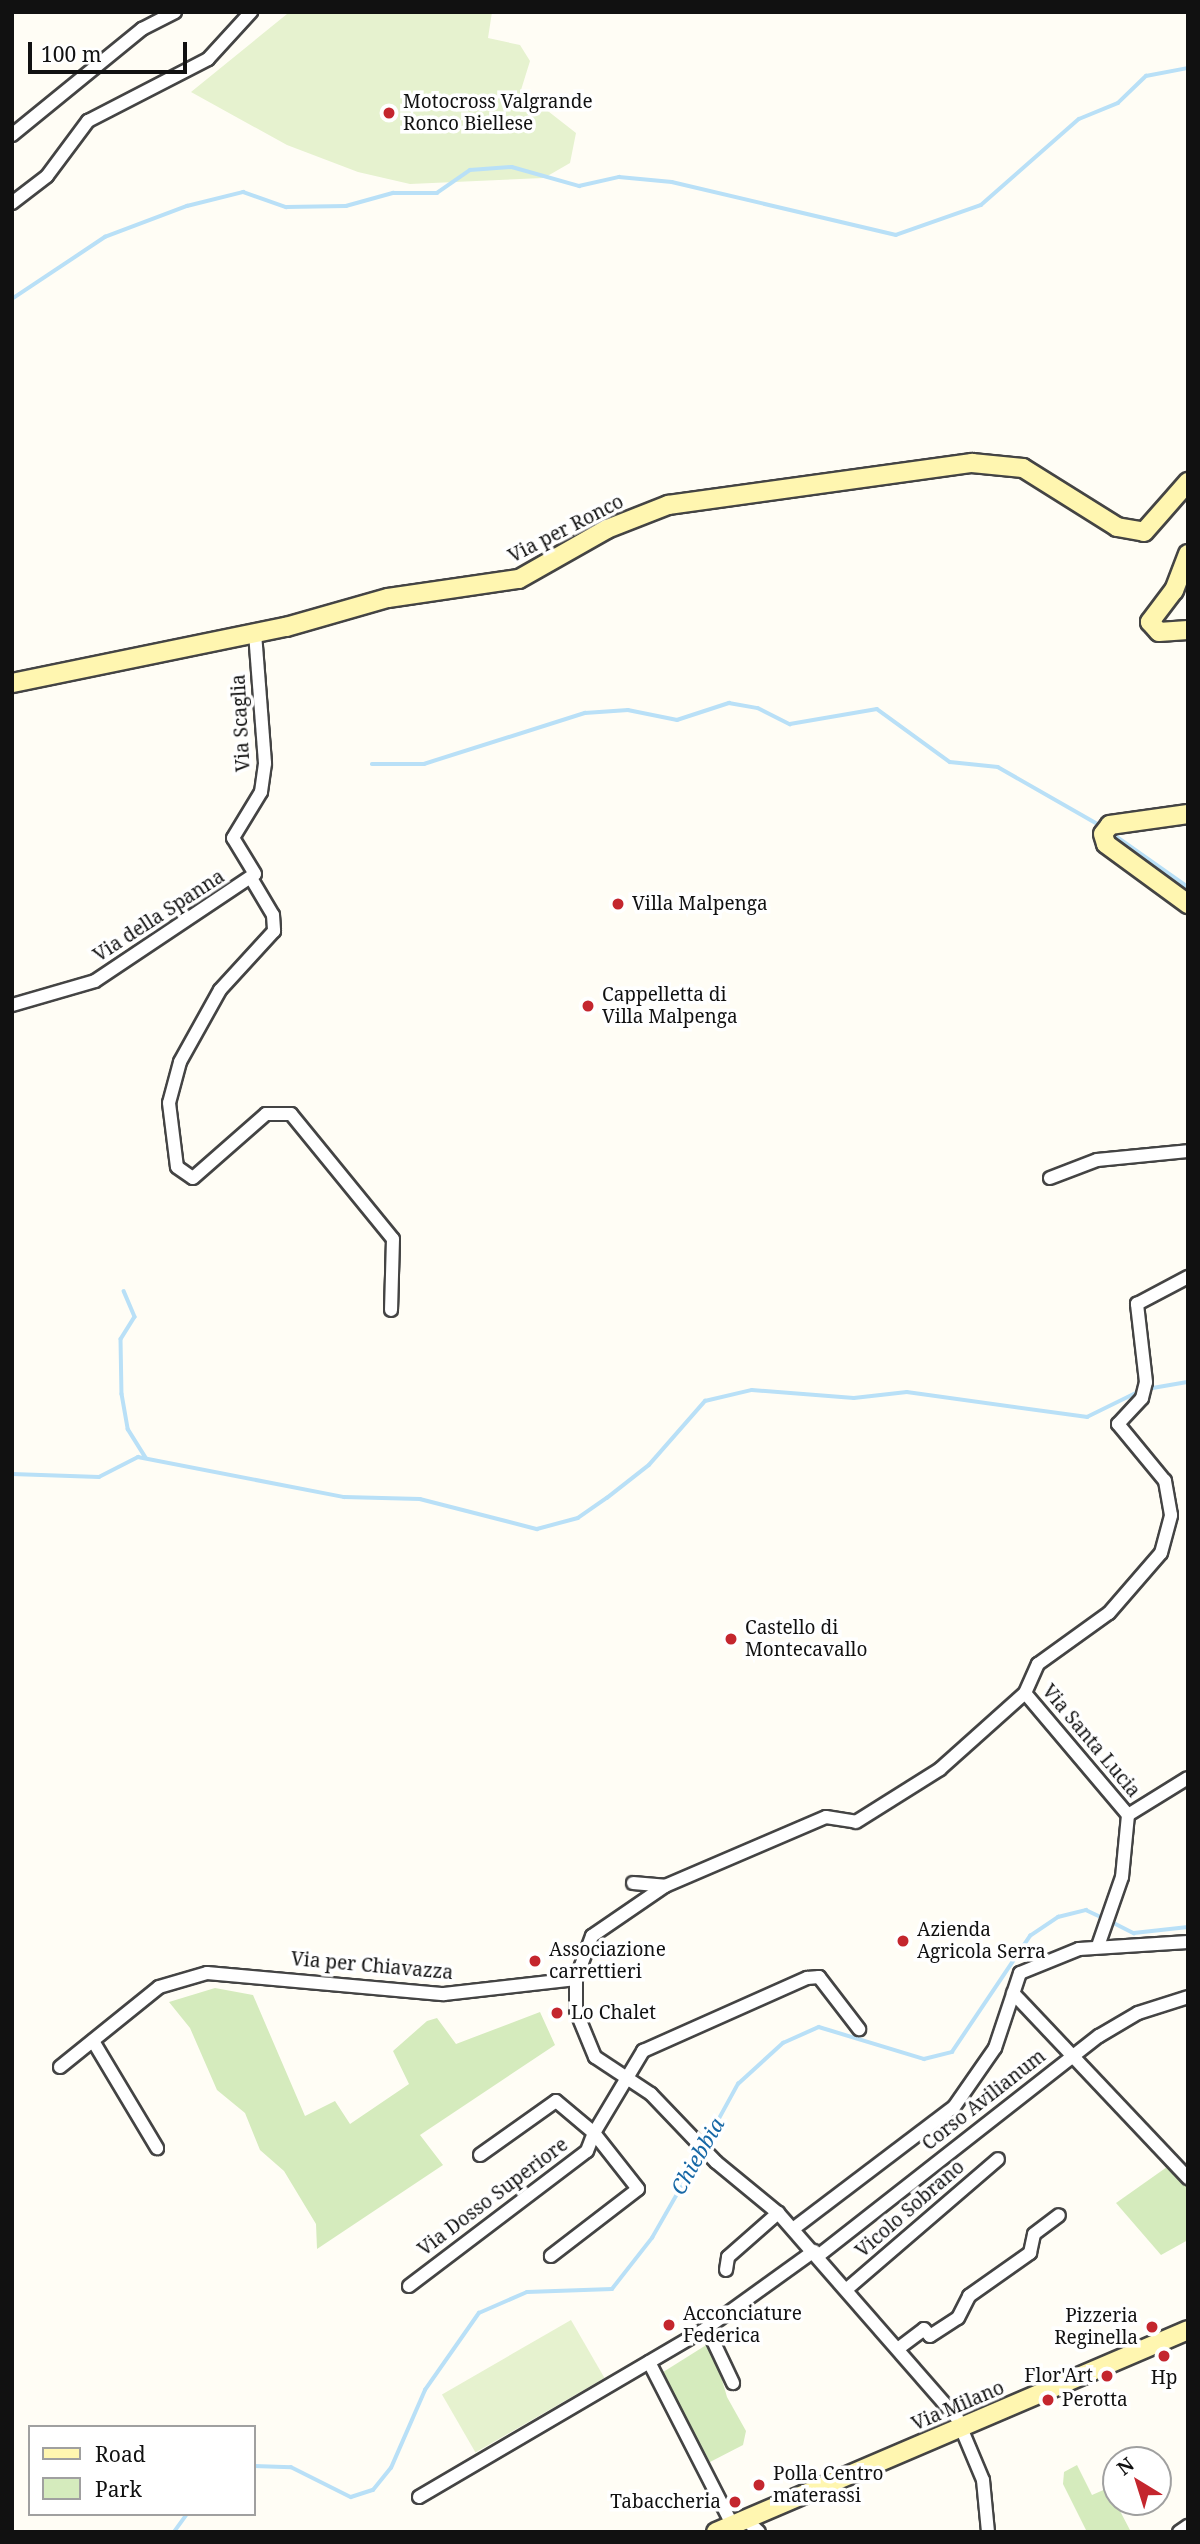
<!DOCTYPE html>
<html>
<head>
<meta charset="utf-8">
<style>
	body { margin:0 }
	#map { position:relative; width:1200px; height:2544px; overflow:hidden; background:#fffdf5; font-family:"Noto Serif",serif }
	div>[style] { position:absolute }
	.green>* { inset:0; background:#d5ebbd }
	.pitch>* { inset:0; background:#e6f2cf; transform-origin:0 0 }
	.stream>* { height:3.5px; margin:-1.75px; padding:0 1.75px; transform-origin:1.75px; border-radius:1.75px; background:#b9e0f7 }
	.roads { filter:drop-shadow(2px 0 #444) drop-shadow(-2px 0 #444) drop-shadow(0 2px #444) drop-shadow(0 -2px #444) }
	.street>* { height:12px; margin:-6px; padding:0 6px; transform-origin:6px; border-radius:6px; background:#fff }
	.secondary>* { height:18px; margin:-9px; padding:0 9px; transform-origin:9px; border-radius:9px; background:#fff6b0 }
	.dots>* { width:19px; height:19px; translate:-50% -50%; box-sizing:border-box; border:4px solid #fff; border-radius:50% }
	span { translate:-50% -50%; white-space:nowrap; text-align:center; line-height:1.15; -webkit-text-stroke:7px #fff; paint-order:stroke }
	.poi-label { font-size:19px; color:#111 }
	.left { translate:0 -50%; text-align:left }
	.right { translate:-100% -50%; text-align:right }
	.street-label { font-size:19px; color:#111 }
	.water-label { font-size:21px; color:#1768a6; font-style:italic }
	.frame { position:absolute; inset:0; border:14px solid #111; pointer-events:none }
	.legend { position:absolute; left:28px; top:2425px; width:228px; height:91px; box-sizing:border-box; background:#fff; border:2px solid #a0a0a0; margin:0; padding:9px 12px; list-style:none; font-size:21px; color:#111 }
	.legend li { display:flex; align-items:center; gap:14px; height:35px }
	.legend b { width:35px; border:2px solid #a0a0a0 }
	.north { position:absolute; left:1102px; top:2446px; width:70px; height:70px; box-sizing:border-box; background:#fff; border:2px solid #a0a0a0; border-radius:50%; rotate:322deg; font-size:19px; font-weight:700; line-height:28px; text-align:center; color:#111 }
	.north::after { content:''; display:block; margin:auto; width:24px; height:32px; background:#c4262e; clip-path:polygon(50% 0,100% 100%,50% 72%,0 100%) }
	.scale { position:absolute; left:28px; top:42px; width:159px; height:32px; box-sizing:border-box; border:4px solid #111; border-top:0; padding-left:9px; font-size:21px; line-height:24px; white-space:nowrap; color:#111; -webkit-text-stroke:5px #fff; paint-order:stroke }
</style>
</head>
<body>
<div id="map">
	<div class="green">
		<i style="clip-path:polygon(215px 1988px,253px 1995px,305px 2116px,335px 2101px,350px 2124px,409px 2084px,393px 2051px,427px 2021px,437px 2018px,456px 2044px,540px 2012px,555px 2045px,420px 2135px,443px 2165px,317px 2249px,316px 2224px,284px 2171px,260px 2150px,245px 2113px,217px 2090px,190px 2028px,169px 2002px)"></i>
		<i style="clip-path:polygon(1167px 2167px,1188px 2188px,1188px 2240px,1161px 2255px,1116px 2203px)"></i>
		<i style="clip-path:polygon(711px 2342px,727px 2397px,746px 2431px,743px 2445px,710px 2462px,660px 2374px)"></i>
		<i style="clip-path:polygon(1077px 2465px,1092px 2495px,1108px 2488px,1131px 2532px,1087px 2532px,1063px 2484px,1064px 2472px)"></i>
	</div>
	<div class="pitch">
		<i style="clip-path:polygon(492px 12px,488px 38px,520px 45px,530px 61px,521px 90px,576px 133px,570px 163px,544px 178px,410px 184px,358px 172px,287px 145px,191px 92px,287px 14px)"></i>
		<i style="left:571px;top:2320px;width:67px;height:149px;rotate:60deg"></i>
	</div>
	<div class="stream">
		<i style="left:12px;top:299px;width:112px;rotate:-33.7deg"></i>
		<i style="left:105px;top:237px;width:88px;rotate:-20.7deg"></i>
		<i style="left:187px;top:206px;width:58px;rotate:-14deg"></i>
		<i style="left:243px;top:192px;width:46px;rotate:19.2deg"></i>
		<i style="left:286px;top:207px;width:60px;rotate:-1deg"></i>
		<i style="left:346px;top:206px;width:49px;rotate:-15.5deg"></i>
		<i style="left:393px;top:193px;width:44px"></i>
		<i style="left:437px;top:193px;width:40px;rotate:-34.9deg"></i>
		<i style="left:470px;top:170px;width:42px;rotate:-4.1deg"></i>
		<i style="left:512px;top:167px;width:70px;rotate:15.8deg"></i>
		<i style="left:579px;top:186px;width:41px;rotate:-12.7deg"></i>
		<i style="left:619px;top:177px;width:53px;rotate:5.4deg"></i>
		<i style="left:672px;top:182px;width:230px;rotate:13.3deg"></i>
		<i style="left:896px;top:235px;width:90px;rotate:-19.4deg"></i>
		<i style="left:981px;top:205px;width:130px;rotate:-41.3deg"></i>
		<i style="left:1079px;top:119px;width:42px;rotate:-22.3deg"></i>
		<i style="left:1118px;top:103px;width:39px;rotate:-44deg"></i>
		<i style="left:1146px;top:76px;width:43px;rotate:-10.8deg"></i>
		<i style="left:372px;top:764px;width:52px"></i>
		<i style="left:424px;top:764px;width:169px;rotate:-17.6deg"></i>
		<i style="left:585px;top:713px;width:43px;rotate:-4deg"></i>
		<i style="left:628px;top:710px;width:50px;rotate:11.5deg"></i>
		<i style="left:677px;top:720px;width:55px;rotate:-18.1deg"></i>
		<i style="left:729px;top:703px;width:29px;rotate:10deg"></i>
		<i style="left:758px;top:708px;width:36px;rotate:27deg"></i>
		<i style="left:790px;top:724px;width:88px;rotate:-9.8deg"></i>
		<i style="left:877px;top:709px;width:90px;rotate:36deg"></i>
		<i style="left:950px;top:762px;width:48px;rotate:5.9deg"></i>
		<i style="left:998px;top:767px;width:119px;rotate:29.8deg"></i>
		<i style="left:1110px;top:832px;width:95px;rotate:35.2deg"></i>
		<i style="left:124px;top:1291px;width:28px;rotate:67deg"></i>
		<i style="left:135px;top:1317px;width:26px;rotate:122deg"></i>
		<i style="left:121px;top:1339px;width:55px;rotate:89deg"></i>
		<i style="left:122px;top:1394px;width:36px;rotate:80deg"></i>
		<i style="left:128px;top:1429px;width:34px;rotate:58deg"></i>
		<i style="left:1147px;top:1389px;width:42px;rotate:-9.7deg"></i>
		<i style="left:12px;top:1474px;width:87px;rotate:2deg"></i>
		<i style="left:99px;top:1477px;width:44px;rotate:-27.1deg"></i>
		<i style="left:138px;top:1457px;width:210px;rotate:11deg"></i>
		<i style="left:344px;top:1497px;width:76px;rotate:1.5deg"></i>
		<i style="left:420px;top:1499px;width:121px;rotate:14.4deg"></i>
		<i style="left:537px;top:1529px;width:42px;rotate:-15deg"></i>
		<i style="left:578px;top:1518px;width:35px;rotate:-35deg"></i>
		<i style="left:607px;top:1498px;width:53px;rotate:-38.2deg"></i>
		<i style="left:649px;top:1465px;width:85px;rotate:-48.8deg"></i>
		<i style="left:705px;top:1401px;width:48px;rotate:-13.2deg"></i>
		<i style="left:752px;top:1390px;width:102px;rotate:4.5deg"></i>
		<i style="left:854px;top:1398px;width:53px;rotate:-6.5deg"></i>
		<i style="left:907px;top:1392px;width:182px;rotate:7.9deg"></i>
		<i style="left:1087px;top:1417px;width:59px;rotate:-26.1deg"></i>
		<i style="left:1110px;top:1921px;width:27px;rotate:27deg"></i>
		<i style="left:1134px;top:1933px;width:54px;rotate:-6.3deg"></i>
		<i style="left:704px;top:2146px;width:71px;rotate:-61.3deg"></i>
		<i style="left:738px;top:2084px;width:61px;rotate:-42.3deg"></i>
		<i style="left:783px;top:2043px;width:39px;rotate:-24deg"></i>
		<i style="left:819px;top:2027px;width:110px;rotate:16.9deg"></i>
		<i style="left:924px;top:2059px;width:29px;rotate:-14deg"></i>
		<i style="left:952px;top:2052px;width:140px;rotate:-56.1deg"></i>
		<i style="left:1030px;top:1936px;width:34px;rotate:-34deg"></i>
		<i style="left:1058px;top:1917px;width:29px;rotate:-14deg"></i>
		<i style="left:1086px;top:1910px;width:19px;rotate:25deg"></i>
		<i style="left:254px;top:2466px;width:37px;rotate:2deg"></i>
		<i style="left:291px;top:2467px;width:67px;rotate:26.6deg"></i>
		<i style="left:351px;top:2497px;width:23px;rotate:-18deg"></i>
		<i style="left:373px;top:2490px;width:28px;rotate:-51deg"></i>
		<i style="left:391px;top:2468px;width:85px;rotate:-66.4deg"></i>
		<i style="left:425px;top:2390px;width:94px;rotate:-55deg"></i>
		<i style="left:479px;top:2313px;width:52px;rotate:-23.6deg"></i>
		<i style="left:527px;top:2292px;width:85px;rotate:-2deg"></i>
		<i style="left:612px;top:2289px;width:65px;rotate:-51.9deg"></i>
		<i style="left:652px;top:2238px;width:99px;rotate:-60.3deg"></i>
		<i style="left:174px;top:2532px;width:22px;rotate:-54deg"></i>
	</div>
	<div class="roads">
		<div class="street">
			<i style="left:12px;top:135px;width:168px;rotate:-39.2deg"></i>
			<i style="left:142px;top:29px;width:37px;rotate:-27deg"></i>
			<i style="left:12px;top:203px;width:44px;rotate:-37.6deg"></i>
			<i style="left:47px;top:176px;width:69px;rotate:-53.3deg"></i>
			<i style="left:88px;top:121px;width:135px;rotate:-27.3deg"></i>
			<i style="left:208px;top:59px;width:64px;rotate:-47.5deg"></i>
			<i style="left:251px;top:878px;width:43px;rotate:59.3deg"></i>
			<i style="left:273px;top:915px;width:16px;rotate:86deg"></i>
			<i style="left:274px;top:931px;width:80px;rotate:132.5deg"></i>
			<i style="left:220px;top:990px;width:82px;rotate:119.1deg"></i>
			<i style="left:180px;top:1062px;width:42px;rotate:105deg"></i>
			<i style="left:169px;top:1103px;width:64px;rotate:82.9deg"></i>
			<i style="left:177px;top:1167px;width:19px;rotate:35deg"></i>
			<i style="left:193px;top:1178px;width:97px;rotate:-41.2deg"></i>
			<i style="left:266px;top:1114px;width:25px"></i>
			<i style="left:291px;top:1114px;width:161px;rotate:50.8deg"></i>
			<i style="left:393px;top:1239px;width:71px;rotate:91.6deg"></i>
			<i style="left:12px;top:1005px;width:86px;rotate:-16.1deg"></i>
			<i style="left:95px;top:981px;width:192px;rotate:-33.8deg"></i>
			<i style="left:255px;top:874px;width:42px;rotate:-121.4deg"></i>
			<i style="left:233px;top:838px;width:54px;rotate:-58.7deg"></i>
			<i style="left:261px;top:792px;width:29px;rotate:-82deg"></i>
			<i style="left:265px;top:763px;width:130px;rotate:-94.4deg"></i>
			<i style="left:1050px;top:1178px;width:50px;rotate:-21deg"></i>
			<i style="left:1097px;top:1160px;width:91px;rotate:-5.6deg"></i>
			<i style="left:1025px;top:1693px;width:32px;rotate:-66deg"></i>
			<i style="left:1038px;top:1664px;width:87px;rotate:-35.7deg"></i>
			<i style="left:1109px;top:1613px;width:79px;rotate:-49.1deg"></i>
			<i style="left:1161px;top:1553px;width:39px;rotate:-75deg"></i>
			<i style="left:1171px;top:1515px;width:35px;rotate:-100deg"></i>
			<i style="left:1165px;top:1481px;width:74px;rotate:-129.5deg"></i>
			<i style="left:1118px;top:1424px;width:35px;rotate:-47deg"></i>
			<i style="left:1142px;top:1398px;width:16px;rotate:-76deg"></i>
			<i style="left:1146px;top:1382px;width:79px;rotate:-96.6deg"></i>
			<i style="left:1137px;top:1304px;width:58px;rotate:-27.9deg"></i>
			<i style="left:1025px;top:1693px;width:160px;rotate:49.8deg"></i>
			<i style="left:1128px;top:1815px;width:62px;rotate:95.5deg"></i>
			<i style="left:1122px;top:1877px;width:73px;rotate:109.2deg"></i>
			<i style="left:1128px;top:1815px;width:70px;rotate:-31.7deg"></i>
			<i style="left:633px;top:1883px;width:32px;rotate:5deg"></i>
			<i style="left:1013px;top:1993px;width:255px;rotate:46.6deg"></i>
			<i style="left:93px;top:2041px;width:125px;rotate:59.1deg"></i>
			<i style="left:60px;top:2067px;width:127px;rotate:-38.9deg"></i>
			<i style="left:159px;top:1987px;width:50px;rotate:-16.3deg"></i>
			<i style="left:207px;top:1973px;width:238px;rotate:5.1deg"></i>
			<i style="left:444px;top:1994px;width:133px;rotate:-6.5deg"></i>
			<i style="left:480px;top:2155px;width:93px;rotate:-35.4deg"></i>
			<i style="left:556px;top:2101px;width:50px;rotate:40.1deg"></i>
			<i style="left:594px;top:2133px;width:96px;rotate:-59.1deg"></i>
			<i style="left:643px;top:2051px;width:180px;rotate:-24deg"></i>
			<i style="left:807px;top:1978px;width:12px;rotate:-5deg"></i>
			<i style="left:819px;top:1977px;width:66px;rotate:52.4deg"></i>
			<i style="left:793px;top:2229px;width:202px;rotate:-37.2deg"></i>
			<i style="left:954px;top:2107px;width:72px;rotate:-55.2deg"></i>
			<i style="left:995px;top:2048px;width:79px;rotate:-71.6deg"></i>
			<i style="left:1020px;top:1973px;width:64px;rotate:-22.1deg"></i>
			<i style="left:1079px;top:1949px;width:109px;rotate:-3.7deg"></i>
			<i style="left:818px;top:2256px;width:357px;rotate:-38.1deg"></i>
			<i style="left:1099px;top:2036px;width:45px;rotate:-30.5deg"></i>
			<i style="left:1138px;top:2013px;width:52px;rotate:-17.7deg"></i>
			<i style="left:726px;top:2270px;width:13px;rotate:-81deg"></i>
			<i style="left:728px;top:2257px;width:67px;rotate:-41.3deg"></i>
			<i style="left:409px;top:2286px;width:223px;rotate:-37.2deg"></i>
			<i style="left:587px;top:2151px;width:19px;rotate:-69deg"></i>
			<i style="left:594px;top:2133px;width:71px;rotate:51.8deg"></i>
			<i style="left:638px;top:2189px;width:110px;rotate:142.4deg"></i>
			<i style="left:847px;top:2289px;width:199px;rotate:-40.7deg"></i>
			<i style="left:707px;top:2328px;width:61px;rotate:64.7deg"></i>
			<i style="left:899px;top:2348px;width:31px;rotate:-37deg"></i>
			<i style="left:924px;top:2329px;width:9px;rotate:49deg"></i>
			<i style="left:930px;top:2336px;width:33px;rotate:-33deg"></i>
			<i style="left:958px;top:2318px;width:25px;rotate:-63deg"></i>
			<i style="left:969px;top:2296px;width:75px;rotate:-35.2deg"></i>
			<i style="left:1030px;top:2253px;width:19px;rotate:-78deg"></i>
			<i style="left:1034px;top:2234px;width:31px;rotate:-37deg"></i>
			<i style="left:649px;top:2362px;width:182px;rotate:62.9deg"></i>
			<i style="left:419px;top:2497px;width:334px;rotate:-30.4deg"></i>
			<i style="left:707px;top:2328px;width:132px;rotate:-35.7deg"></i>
			<i style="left:745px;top:2519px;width:19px;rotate:43deg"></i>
			<i style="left:988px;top:2532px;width:52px;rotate:-95.5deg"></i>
			<i style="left:983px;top:2480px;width:67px;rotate:-112.8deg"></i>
			<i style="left:957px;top:2418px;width:272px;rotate:-131.1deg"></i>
			<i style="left:778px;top:2213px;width:80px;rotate:-140.6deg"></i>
			<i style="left:716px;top:2162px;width:94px;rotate:-133.7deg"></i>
			<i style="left:651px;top:2094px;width:67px;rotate:-146.5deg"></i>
			<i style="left:595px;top:2057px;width:50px;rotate:-112.4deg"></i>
			<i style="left:576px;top:2011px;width:32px;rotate:-90deg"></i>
			<i style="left:576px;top:1979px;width:46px;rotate:-69.6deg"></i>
			<i style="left:592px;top:1936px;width:88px;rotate:-34.4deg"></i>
			<i style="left:665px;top:1886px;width:175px;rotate:-23.2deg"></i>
			<i style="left:826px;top:1817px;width:30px;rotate:9deg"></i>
			<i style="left:856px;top:1822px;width:99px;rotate:-32.2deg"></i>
			<i style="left:940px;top:1769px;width:114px;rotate:-41.8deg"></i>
			<i style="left:1179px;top:2532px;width:11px;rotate:-34deg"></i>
		</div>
		<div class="secondary">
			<i style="left:1188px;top:554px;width:39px;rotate:111deg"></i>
			<i style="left:1174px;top:590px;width:40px;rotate:127deg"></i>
			<i style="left:1150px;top:622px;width:13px;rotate:48deg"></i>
			<i style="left:1159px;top:632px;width:29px;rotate:-4deg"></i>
			<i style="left:12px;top:683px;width:280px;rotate:-11.6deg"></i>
			<i style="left:286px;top:627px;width:106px;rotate:-15.9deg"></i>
			<i style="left:388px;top:598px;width:132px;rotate:-8.3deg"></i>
			<i style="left:519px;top:579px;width:101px;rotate:-29.6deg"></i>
			<i style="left:607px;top:529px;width:66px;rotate:-21.5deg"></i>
			<i style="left:668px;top:505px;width:307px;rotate:-7.9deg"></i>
			<i style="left:972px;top:463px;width:51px;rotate:5.6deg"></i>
			<i style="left:1023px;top:468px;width:111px;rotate:32.1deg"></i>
			<i style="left:1117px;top:527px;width:27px;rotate:10deg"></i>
			<i style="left:1144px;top:532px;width:67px;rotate:-48.7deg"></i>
			<i style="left:1188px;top:814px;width:79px;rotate:172deg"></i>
			<i style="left:1110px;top:825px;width:11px;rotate:128deg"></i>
			<i style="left:1103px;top:834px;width:10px;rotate:73deg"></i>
			<i style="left:1106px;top:844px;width:102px;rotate:36.2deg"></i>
			<i style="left:716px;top:2532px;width:513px;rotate:-23.17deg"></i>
		</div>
	</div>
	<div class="dots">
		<i style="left:389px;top:113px;background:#c4262e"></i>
		<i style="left:618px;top:904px;background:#c4262e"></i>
		<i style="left:588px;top:1006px;background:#c4262e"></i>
		<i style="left:731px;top:1639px;background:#c4262e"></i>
		<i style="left:903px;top:1941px;background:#c4262e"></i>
		<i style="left:535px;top:1961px;background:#c4262e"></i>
		<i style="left:557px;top:2013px;background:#c4262e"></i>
		<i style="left:669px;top:2325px;background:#c4262e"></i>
		<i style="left:1152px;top:2327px;background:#c4262e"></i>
		<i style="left:1164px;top:2356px;background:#c4262e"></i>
		<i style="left:1107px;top:2376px;background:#c4262e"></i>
		<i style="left:1048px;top:2400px;background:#c4262e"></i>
		<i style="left:759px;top:2485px;background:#c4262e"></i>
		<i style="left:735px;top:2502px;background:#c4262e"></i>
	</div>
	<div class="poi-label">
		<span class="left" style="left:403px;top:113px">Motocross Valgrande<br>Ronco Biellese</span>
		<span class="left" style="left:632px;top:904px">Villa Malpenga</span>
		<span class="left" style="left:602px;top:1006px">Cappelletta di<br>Villa Malpenga</span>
		<span class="left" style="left:745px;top:1639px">Castello di<br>Montecavallo</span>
		<span class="left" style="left:917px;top:1941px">Azienda<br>Agricola Serra</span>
		<span class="left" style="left:549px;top:1961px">Associazione<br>carrettieri</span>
		<span class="left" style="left:571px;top:2013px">Lo Chalet</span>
		<span class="left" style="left:683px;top:2325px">Acconciature<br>Federica</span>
		<span class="right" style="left:1138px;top:2327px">Pizzeria<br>Reginella</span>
		<span class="right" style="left:1093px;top:2376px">Flor'Art</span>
		<span style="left:1164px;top:2378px">Hp</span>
		<span class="left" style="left:1062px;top:2400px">Perotta</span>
		<span class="left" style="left:773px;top:2485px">Polla Centro<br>materassi</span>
		<span class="right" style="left:721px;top:2502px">Tabaccheria</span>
	</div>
	<div class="street-label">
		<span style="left:566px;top:529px;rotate:-27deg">Via per Ronco</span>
		<span style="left:241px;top:723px;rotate:-93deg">Via Scaglia</span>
		<span style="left:159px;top:916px;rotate:-33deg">Via della Spanna</span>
		<span style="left:1091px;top:1741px;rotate:50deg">Via Santa Lucia</span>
		<span style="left:372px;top:1966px;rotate:5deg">Via per Chiavazza</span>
		<span style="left:984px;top:2100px;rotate:-38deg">Corso Avilianum</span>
		<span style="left:493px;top:2197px;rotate:-37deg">Via Dosso Superiore</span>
		<span style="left:910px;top:2209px;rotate:-41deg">Vicolo Sobrano</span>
		<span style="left:958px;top:2406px;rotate:-23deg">Via Milano</span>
	</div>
	<div class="water-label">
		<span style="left:697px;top:2156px;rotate:-60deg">Chiebbia</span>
	</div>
	<div class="frame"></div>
	<ul class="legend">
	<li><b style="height:9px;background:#fff6b0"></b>Road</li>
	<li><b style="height:19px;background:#d5ebbd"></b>Park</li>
	</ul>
	<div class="north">N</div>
	<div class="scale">100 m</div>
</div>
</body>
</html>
